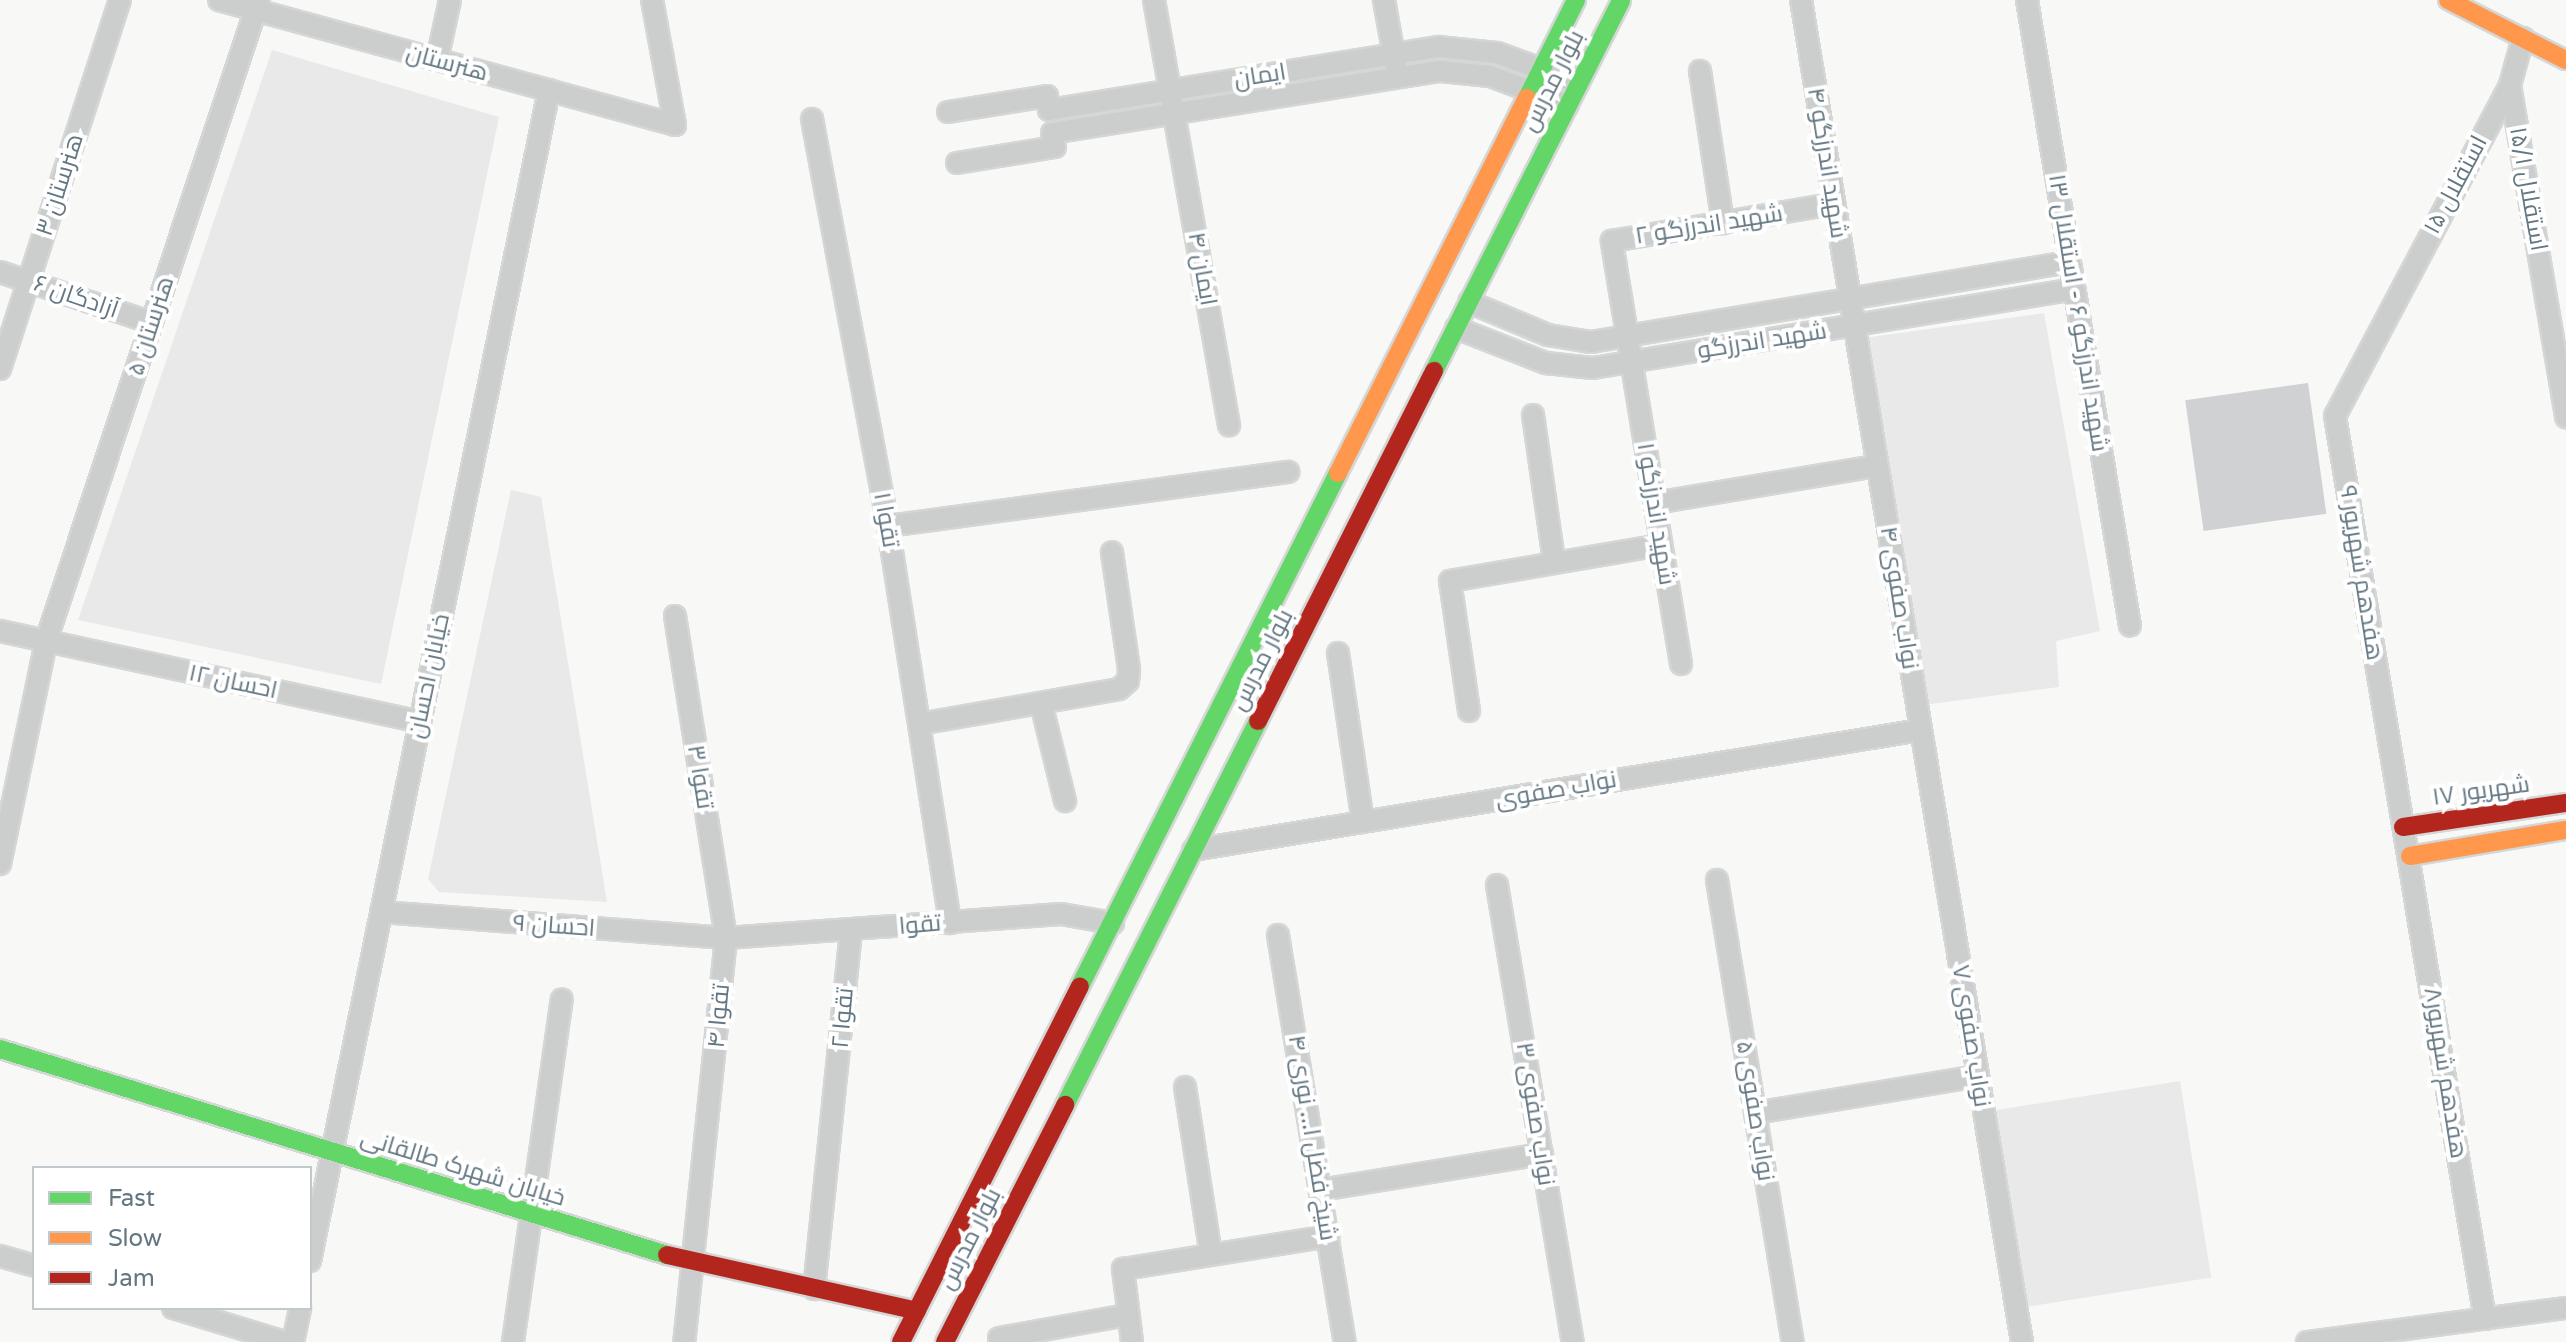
<!DOCTYPE html>
<html>
<head>
<meta charset="utf-8">
<style>
	body { margin:0 }
	#map { position:relative; width:2566px; height:1342px; overflow:hidden; background:#f8f8f7; font-family:"Varela Round",Cairo,sans-serif }
	div>[style] { position:absolute }
	.built>* { inset:0; background:#e8e9e8; transform-origin:0 0 }
	.building>* { inset:0; background:#cfd1d2; transform-origin:0 0 }
	.roads { filter:drop-shadow(2px 0 #d5d6d6) drop-shadow(-2px 0 #d5d6d6) drop-shadow(0 2px #d5d6d6) drop-shadow(0 -2px #d5d6d6) }
	.street>* { height:20px; margin:-10px; padding:0 10px; transform-origin:10px; border-radius:10px; background:#cccece }
	.fast>* { height:18px; margin:-9px; padding:0 9px; transform-origin:9px; border-radius:9px; background:#63d668 }
	.slow>* { height:18px; margin:-9px; padding:0 9px; transform-origin:9px; border-radius:9px; background:#ff974d }
	.jam>* { height:18px; margin:-9px; padding:0 9px; transform-origin:9px; border-radius:9px; background:#b3261e }
	span { translate:-50% -50%; white-space:nowrap; text-align:center; line-height:1.15; -webkit-text-stroke:8px #fff; paint-order:stroke }
	.street-label { font-size:24px; color:#637782 }
	.legend { position:absolute; left:32px; top:1166px; width:280px; height:144px; box-sizing:border-box; background:#fff; border:2px solid #c1c9cd; margin:0; padding:10px 14px; list-style:none; font-size:24px; color:#637782 }
	.legend li { display:flex; align-items:center; gap:16px; height:40px }
	.legend b { width:40px; border:2px solid #c1c9cd }
</style>
</head>
<body>
<div id="map">
	<div class="built">
		<i style="clip-path:polygon(272px 50px,499px 117px,381px 684px,78px 620px)"></i>
		<i style="clip-path:polygon(2044px 313px,2100px 631px,2056px 641px,2059px 687px,1916px 706px,1856px 339px)"></i>
		<i style="clip-path:polygon(511px 490px,541px 497px,607px 902px,439px 892px,428px 879px)"></i>
		<i style="left:2180px;top:1081px;width:199px;height:189px;rotate:81deg"></i>
	</div>
	<div class="building">
		<i style="left:2308px;top:383px;width:132px;height:124px;rotate:82deg"></i>
	</div>
	<div class="roads">
		<div class="street">
			<i style="left:219px;top:0;width:473px;rotate:15.3deg"></i>
			<i style="left:675px;top:125px;width:127px;rotate:-100.4deg"></i>
			<i style="left:1154px;top:0;width:432px;rotate:80deg"></i>
			<i style="left:1384px;top:0;width:68px;rotate:79.8deg"></i>
			<i style="left:1801px;top:0;width:1360px;rotate:80.65deg"></i>
			<i style="left:2027px;top:0;width:634px;rotate:80.66deg"></i>
			<i style="left:437px;top:60px;width:61px;rotate:-77.8deg"></i>
			<i style="left:1700px;top:71px;width:154px;rotate:81.4deg"></i>
			<i style="left:2510px;top:85px;width:337px;rotate:80.4deg"></i>
			<i style="left:948px;top:112px;width:100px;rotate:-9.2deg"></i>
			<i style="left:1047px;top:96px;width:14px;rotate:82deg"></i>
			<i style="left:1049px;top:110px;width:395px;rotate:-9.2deg"></i>
			<i style="left:1439px;top:47px;width:58px;rotate:5.9deg"></i>
			<i style="left:1497px;top:53px;width:87px;rotate:20.1deg"></i>
			<i style="left:812px;top:119px;width:414px;rotate:79.4deg"></i>
			<i style="left:888px;top:526px;width:402px;rotate:81.1deg"></i>
			<i style="left:957px;top:163px;width:99px;rotate:-9.3deg"></i>
			<i style="left:1055px;top:147px;width:14px;rotate:-102deg"></i>
			<i style="left:1052px;top:133px;width:394px;rotate:-9.1deg"></i>
			<i style="left:1441px;top:71px;width:49px;rotate:5.8deg"></i>
			<i style="left:1490px;top:76px;width:83px;rotate:20.4deg"></i>
			<i style="left:0;top:272px;width:160px;rotate:18.5deg"></i>
			<i style="left:1469px;top:302px;width:86px;rotate:22.7deg"></i>
			<i style="left:1548px;top:335px;width:44px;rotate:9.2deg"></i>
			<i style="left:1591px;top:342px;width:485px;rotate:-9.5deg"></i>
			<i style="left:1456px;top:328px;width:97px;rotate:21.3deg"></i>
			<i style="left:1546px;top:363px;width:47px;rotate:6.1deg"></i>
			<i style="left:1593px;top:368px;width:486px;rotate:-9.3deg"></i>
			<i style="left:0;top:369px;width:388px;rotate:-72deg"></i>
			<i style="left:1533px;top:415px;width:148px;rotate:81.8deg"></i>
			<i style="left:1655px;top:503px;width:225px;rotate:-9.5deg"></i>
			<i style="left:888px;top:526px;width:404px;rotate:-7.7deg"></i>
			<i style="left:675px;top:616px;width:326px;rotate:81deg"></i>
			<i style="left:726px;top:938px;width:406px;rotate:95.9deg"></i>
			<i style="left:0;top:631px;width:430px;rotate:12.2deg"></i>
			<i style="left:1338px;top:653px;width:171px;rotate:81.6deg"></i>
			<i style="left:1681px;top:664px;width:429px;rotate:-99.3deg"></i>
			<i style="left:1612px;top:241px;width:225px;rotate:-9.5deg"></i>
			<i style="left:1041px;top:703px;width:101px;rotate:76.2deg"></i>
			<i style="left:1469px;top:711px;width:131px;rotate:-98.3deg"></i>
			<i style="left:1450px;top:581px;width:214px;rotate:-9.7deg"></i>
			<i style="left:919px;top:724px;width:203px;rotate:-9.9deg"></i>
			<i style="left:1119px;top:689px;width:12px;rotate:-42deg"></i>
			<i style="left:1128px;top:681px;width:12px;rotate:-85deg"></i>
			<i style="left:1129px;top:669px;width:118px;rotate:-98.3deg"></i>
			<i style="left:1193px;top:850px;width:737px;rotate:-9.37deg"></i>
			<i style="left:0;top:864px;width:228px;rotate:-78.3deg"></i>
			<i style="left:46px;top:641px;width:675px;rotate:-71.62deg"></i>
			<i style="left:1717px;top:880px;width:468px;rotate:80.7deg"></i>
			<i style="left:1497px;top:885px;width:463px;rotate:80.6deg"></i>
			<i style="left:381px;top:912px;width:346px;rotate:4.3deg"></i>
			<i style="left:726px;top:938px;width:336px;rotate:-4.1deg"></i>
			<i style="left:1061px;top:914px;width:53px;rotate:9.8deg"></i>
			<i style="left:1278px;top:935px;width:412px;rotate:80.7deg"></i>
			<i style="left:1185px;top:1087px;width:169px;rotate:81.2deg"></i>
			<i style="left:1755px;top:1113px;width:226px;rotate:-9.4deg"></i>
			<i style="left:1320px;top:1190px;width:225px;rotate:-9.2deg"></i>
			<i style="left:0;top:1256px;width:35px;rotate:16deg"></i>
			<i style="left:310px;top:1261px;width:1195px;rotate:-78.46deg"></i>
			<i style="left:814px;top:1289px;width:360px;rotate:-84.1deg"></i>
			<i style="left:173px;top:1308px;width:117px;rotate:16.9deg"></i>
			<i style="left:2485px;top:1319px;width:915px;rotate:-99.43deg"></i>
			<i style="left:2335px;top:416px;width:374px;rotate:-62.1deg"></i>
			<i style="left:2510px;top:85px;width:49px;rotate:-74.5deg"></i>
			<i style="left:999px;top:1338px;width:130px;rotate:-10.2deg"></i>
			<i style="left:293px;top:1342px;width:35px;rotate:-78deg"></i>
			<i style="left:513px;top:1342px;width:346px;rotate:-81.9deg"></i>
			<i style="left:1132px;top:1342px;width:74px;rotate:-97deg"></i>
			<i style="left:1123px;top:1269px;width:208px;rotate:-9.1deg"></i>
			<i style="left:2307px;top:1342px;width:261px;rotate:-7.5deg"></i>
		</div>
		<div class="fast">
			<i style="left:1527px;top:98px;width:110px;rotate:-63.4deg"></i>
			<i style="left:1434px;top:371px;width:415px;rotate:-63.2deg"></i>
			<i style="left:1080px;top:986px;width:574px;rotate:-63.3deg"></i>
			<i style="left:0;top:1049px;width:698px;rotate:17.16deg"></i>
			<i style="left:1065px;top:1105px;width:430px;rotate:-63.3deg"></i>
		</div>
		<div class="slow">
			<i style="left:2448px;top:0;width:132px;rotate:27deg"></i>
			<i style="left:1338px;top:473px;width:420px;rotate:-63.3deg"></i>
			<i style="left:2410px;top:856px;width:158px;rotate:-9.5deg"></i>
		</div>
		<div class="jam">
			<i style="left:1258px;top:721px;width:392px;rotate:-63.3deg"></i>
			<i style="left:2403px;top:827px;width:165px;rotate:-8.4deg"></i>
			<i style="left:667px;top:1255px;width:256px;rotate:12.6deg"></i>
			<i style="left:901px;top:1342px;width:398px;rotate:-63.3deg"></i>
			<i style="left:945px;top:1342px;width:266px;rotate:-63.1deg"></i>
		</div>
	</div>
	<div class="street-label">
		<span style="left:447px;top:63px;rotate:15deg">هنرستان</span>
		<span style="left:1260px;top:76px;rotate:-9deg">ایمان</span>
		<span style="left:1553px;top:81px;rotate:-63deg">بلوار مدرس</span>
		<span style="left:1827px;top:163px;rotate:81deg">شهید اندرزگو ۴</span>
		<span style="left:60px;top:185px;rotate:-72deg">هنرستان ۳</span>
		<span style="left:2456px;top:185px;rotate:-62deg">استقلال ۱۵</span>
		<span style="left:2528px;top:189px;rotate:80deg">استقلال ۱۵/۱</span>
		<span style="left:1709px;top:225px;rotate:-9deg">شهید اندرزگو ۲</span>
		<span style="left:1202px;top:269px;rotate:80deg">ایمان ۴</span>
		<span style="left:76px;top:297px;rotate:19deg">آزادگان ۶</span>
		<span style="left:2078px;top:313px;rotate:81deg">شهید اندرزگو ۶ - استقلال ۱۳</span>
		<span style="left:151px;top:326px;rotate:-72deg">هنرستان ۵</span>
		<span style="left:1762px;top:341px;rotate:-9deg">شهید اندرزگو</span>
		<span style="left:1656px;top:514px;rotate:81deg">شهید اندرزگو ۱</span>
		<span style="left:886px;top:520px;rotate:80deg">تقوا ۱</span>
		<span style="left:2361px;top:573px;rotate:81deg">هفدهم شهریور ۹</span>
		<span style="left:1899px;top:598px;rotate:81deg">نواب صفوی ۴</span>
		<span style="left:1262px;top:660px;rotate:-63deg">بلوار مدرس</span>
		<span style="left:429px;top:676px;rotate:-78deg">خیابان احسان</span>
		<span style="left:233px;top:682px;rotate:12deg">احسان ۱۲</span>
		<span style="left:700px;top:777px;rotate:81deg">تقوا ۳</span>
		<span style="left:1556px;top:790px;rotate:-10deg">نواب صفوی</span>
		<span style="left:2481px;top:791px;rotate:-8deg">۱۷ شهریور</span>
		<span style="left:920px;top:925px;rotate:-5deg">تقوا</span>
		<span style="left:554px;top:926px;rotate:4deg">احسان ۹</span>
		<span style="left:719px;top:1016px;rotate:-85deg">تقوا ۴</span>
		<span style="left:843px;top:1018px;rotate:-85deg">تقوا ۲</span>
		<span style="left:1971px;top:1036px;rotate:81deg">نواب صفوی ۷</span>
		<span style="left:2445px;top:1073px;rotate:81deg">هفدهم شهریور۸</span>
		<span style="left:1755px;top:1111px;rotate:81deg">نواب صفوی ۵</span>
		<span style="left:1535px;top:1114px;rotate:81deg">نواب صفوی ۳</span>
		<span style="left:1312px;top:1138px;rotate:81deg">شیخ فضل ا... نوری ۴</span>
		<span style="left:463px;top:1168px;rotate:17deg">خیابان شهرک طالقانی</span>
		<span style="left:970px;top:1239px;rotate:-63deg">بلوار مدرس</span>
	</div>
	<ul class="legend">
	<li><b style="height:10px;background:#63d668"></b>Fast</li>
	<li><b style="height:10px;background:#ff974d"></b>Slow</li>
	<li><b style="height:10px;background:#b3261e"></b>Jam</li>
	</ul>
</div>
</body>
</html>
